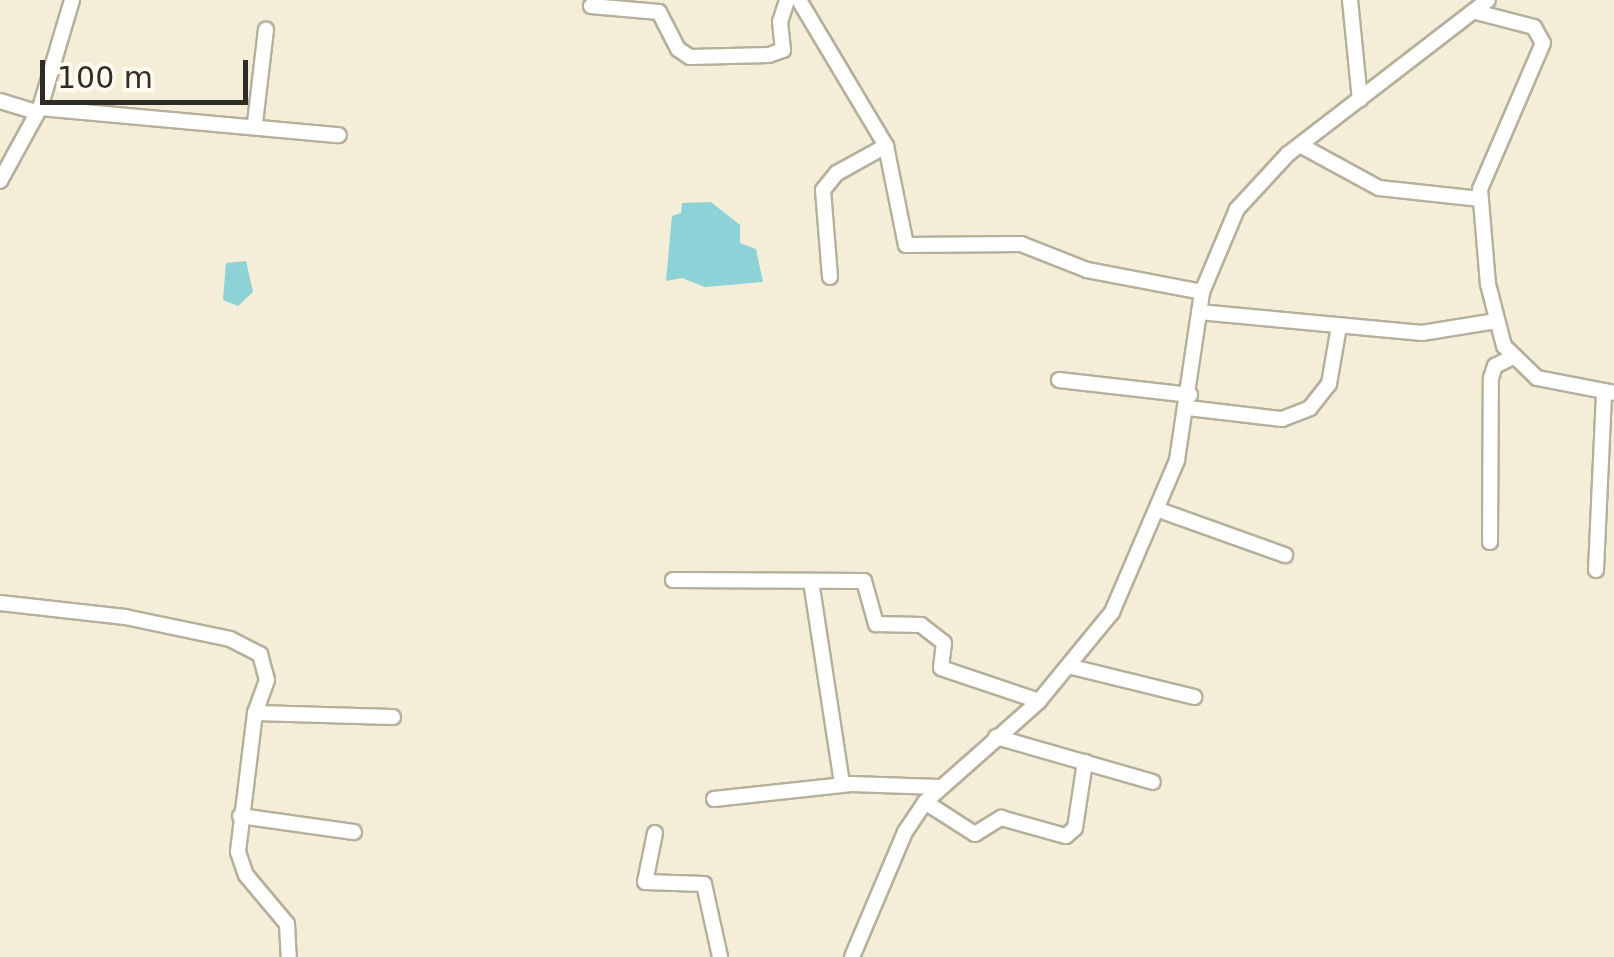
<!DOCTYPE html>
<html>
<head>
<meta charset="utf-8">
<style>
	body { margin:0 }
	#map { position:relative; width:1614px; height:957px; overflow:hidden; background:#f4eed8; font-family:"DejaVu Sans",sans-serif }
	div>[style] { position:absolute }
	.water>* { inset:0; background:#8cd2d6 }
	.roads { filter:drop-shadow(2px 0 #b5b09b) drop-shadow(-2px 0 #b5b09b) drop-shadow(0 2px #b5b09b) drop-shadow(0 -2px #b5b09b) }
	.minor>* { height:14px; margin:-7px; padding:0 7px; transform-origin:7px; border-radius:7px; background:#fff }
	span { translate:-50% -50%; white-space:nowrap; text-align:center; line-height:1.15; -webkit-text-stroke:8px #fefbee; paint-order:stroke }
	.scale { position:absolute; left:40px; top:60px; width:208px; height:45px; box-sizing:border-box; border:5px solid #2e2c24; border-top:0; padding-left:12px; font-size:30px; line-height:35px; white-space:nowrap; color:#2e2c24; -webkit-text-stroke:8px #fefbee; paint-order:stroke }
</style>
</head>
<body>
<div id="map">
	<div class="water">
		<i style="clip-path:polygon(711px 202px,740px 225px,740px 243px,756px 249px,763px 282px,705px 287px,682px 278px,666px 281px,672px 216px,681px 213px,682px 203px)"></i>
		<i style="clip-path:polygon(246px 261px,253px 292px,238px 306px,223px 300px,226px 263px)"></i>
	</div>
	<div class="roads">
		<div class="minor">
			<i style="left:799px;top:0;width:170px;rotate:59.2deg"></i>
			<i style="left:886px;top:146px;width:101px;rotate:78.6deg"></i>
			<i style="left:906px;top:245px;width:115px;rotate:-0.5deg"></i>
			<i style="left:1021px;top:244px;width:71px;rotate:21.5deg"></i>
			<i style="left:1087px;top:270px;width:117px;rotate:10.8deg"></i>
			<i style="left:1350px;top:0;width:100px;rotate:84.3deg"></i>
			<i style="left:591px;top:6px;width:68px;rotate:5deg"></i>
			<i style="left:659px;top:12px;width:42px;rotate:62.8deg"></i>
			<i style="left:678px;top:49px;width:14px;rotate:34deg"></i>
			<i style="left:690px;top:57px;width:79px;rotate:-1.5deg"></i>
			<i style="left:769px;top:55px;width:15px;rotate:-20deg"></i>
			<i style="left:783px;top:50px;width:28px;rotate:-96deg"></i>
			<i style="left:780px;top:22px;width:23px;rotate:-72deg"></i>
			<i style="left:1476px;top:12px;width:60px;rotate:14.5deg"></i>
			<i style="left:1534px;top:27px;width:18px;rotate:61deg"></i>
			<i style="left:1543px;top:43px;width:159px;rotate:113.3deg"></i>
			<i style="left:1480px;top:189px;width:95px;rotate:85.2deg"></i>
			<i style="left:1488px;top:284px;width:64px;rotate:75.5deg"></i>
			<i style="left:1504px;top:346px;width:46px;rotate:44.1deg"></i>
			<i style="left:1537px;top:378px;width:78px;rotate:11deg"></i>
			<i style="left:0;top:101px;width:39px;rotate:17deg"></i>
			<i style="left:40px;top:108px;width:300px;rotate:5.2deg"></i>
			<i style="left:255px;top:123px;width:94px;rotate:-83.3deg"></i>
			<i style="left:1300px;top:145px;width:90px;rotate:28.6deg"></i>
			<i style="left:1379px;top:188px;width:102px;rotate:6.2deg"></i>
			<i style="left:0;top:181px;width:83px;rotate:-61.3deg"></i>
			<i style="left:40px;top:108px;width:113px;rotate:-73.5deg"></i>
			<i style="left:830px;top:277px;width:87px;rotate:-94.6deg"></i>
			<i style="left:823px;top:190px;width:22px;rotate:-51deg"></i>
			<i style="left:837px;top:173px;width:56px;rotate:-28.9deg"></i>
			<i style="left:1199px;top:312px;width:224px;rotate:5.4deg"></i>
			<i style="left:1422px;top:333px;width:75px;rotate:-9.2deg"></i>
			<i style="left:1059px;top:380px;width:132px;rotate:6.5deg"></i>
			<i style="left:1188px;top:408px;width:95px;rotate:6.7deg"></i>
			<i style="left:1282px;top:419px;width:30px;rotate:-21deg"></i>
			<i style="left:1310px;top:408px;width:31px;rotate:-52deg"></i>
			<i style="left:1329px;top:384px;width:59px;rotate:-80.2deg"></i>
			<i style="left:1159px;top:510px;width:134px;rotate:19.7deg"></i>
			<i style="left:1490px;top:542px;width:164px;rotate:-89.7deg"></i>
			<i style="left:1491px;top:378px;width:13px;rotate:-72deg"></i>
			<i style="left:1495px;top:366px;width:20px;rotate:-27deg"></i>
			<i style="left:1596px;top:570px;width:179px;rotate:-87.4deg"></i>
			<i style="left:673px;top:580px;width:191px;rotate:0.3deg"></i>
			<i style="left:864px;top:581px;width:45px;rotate:74.4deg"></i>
			<i style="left:876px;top:624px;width:45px;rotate:1.3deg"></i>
			<i style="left:921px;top:625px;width:29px;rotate:38deg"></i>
			<i style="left:944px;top:643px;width:25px;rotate:97deg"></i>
			<i style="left:941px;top:668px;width:103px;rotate:18.6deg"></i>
			<i style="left:811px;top:581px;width:205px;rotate:81.3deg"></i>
			<i style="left:0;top:603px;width:126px;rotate:6.4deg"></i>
			<i style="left:125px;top:617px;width:107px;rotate:11.8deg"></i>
			<i style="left:230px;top:639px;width:34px;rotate:27deg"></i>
			<i style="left:260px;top:654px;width:27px;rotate:75deg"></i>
			<i style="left:267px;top:680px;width:35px;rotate:110deg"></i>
			<i style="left:255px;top:713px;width:140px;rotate:97deg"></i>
			<i style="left:238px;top:852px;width:24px;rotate:71deg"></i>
			<i style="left:246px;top:875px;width:64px;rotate:50.1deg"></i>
			<i style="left:287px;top:924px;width:33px;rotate:87deg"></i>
			<i style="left:1072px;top:667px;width:126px;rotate:13.8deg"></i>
			<i style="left:255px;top:713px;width:138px;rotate:1.7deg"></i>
			<i style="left:996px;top:737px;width:163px;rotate:16deg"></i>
			<i style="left:714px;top:799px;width:138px;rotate:-6.2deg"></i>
			<i style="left:851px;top:784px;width:87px;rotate:2deg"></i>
			<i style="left:925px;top:802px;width:59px;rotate:32.6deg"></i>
			<i style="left:975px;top:834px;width:31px;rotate:-32deg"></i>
			<i style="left:1001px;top:818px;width:67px;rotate:15.5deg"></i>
			<i style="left:1066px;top:836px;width:12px;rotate:-42deg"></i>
			<i style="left:1075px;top:828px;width:67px;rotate:-81.4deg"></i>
			<i style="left:240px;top:816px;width:115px;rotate:8deg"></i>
			<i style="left:655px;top:833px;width:50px;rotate:101.5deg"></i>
			<i style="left:645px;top:882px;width:59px;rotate:1.9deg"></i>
			<i style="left:704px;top:884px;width:75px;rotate:77.6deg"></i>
			<i style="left:852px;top:957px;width:136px;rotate:-67deg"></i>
			<i style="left:905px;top:832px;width:36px;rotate:-56deg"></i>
			<i style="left:925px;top:802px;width:152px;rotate:-41.5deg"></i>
			<i style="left:1039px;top:701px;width:115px;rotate:-50.6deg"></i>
			<i style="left:1112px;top:612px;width:165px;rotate:-66.8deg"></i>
			<i style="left:1177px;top:460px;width:170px;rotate:-81.5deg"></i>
			<i style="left:1202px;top:292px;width:90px;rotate:-67.1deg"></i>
			<i style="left:1237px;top:209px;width:75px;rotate:-47.2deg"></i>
			<i style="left:1288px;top:154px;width:252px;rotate:-37.6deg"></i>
		</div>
	</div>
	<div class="scale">100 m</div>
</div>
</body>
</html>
